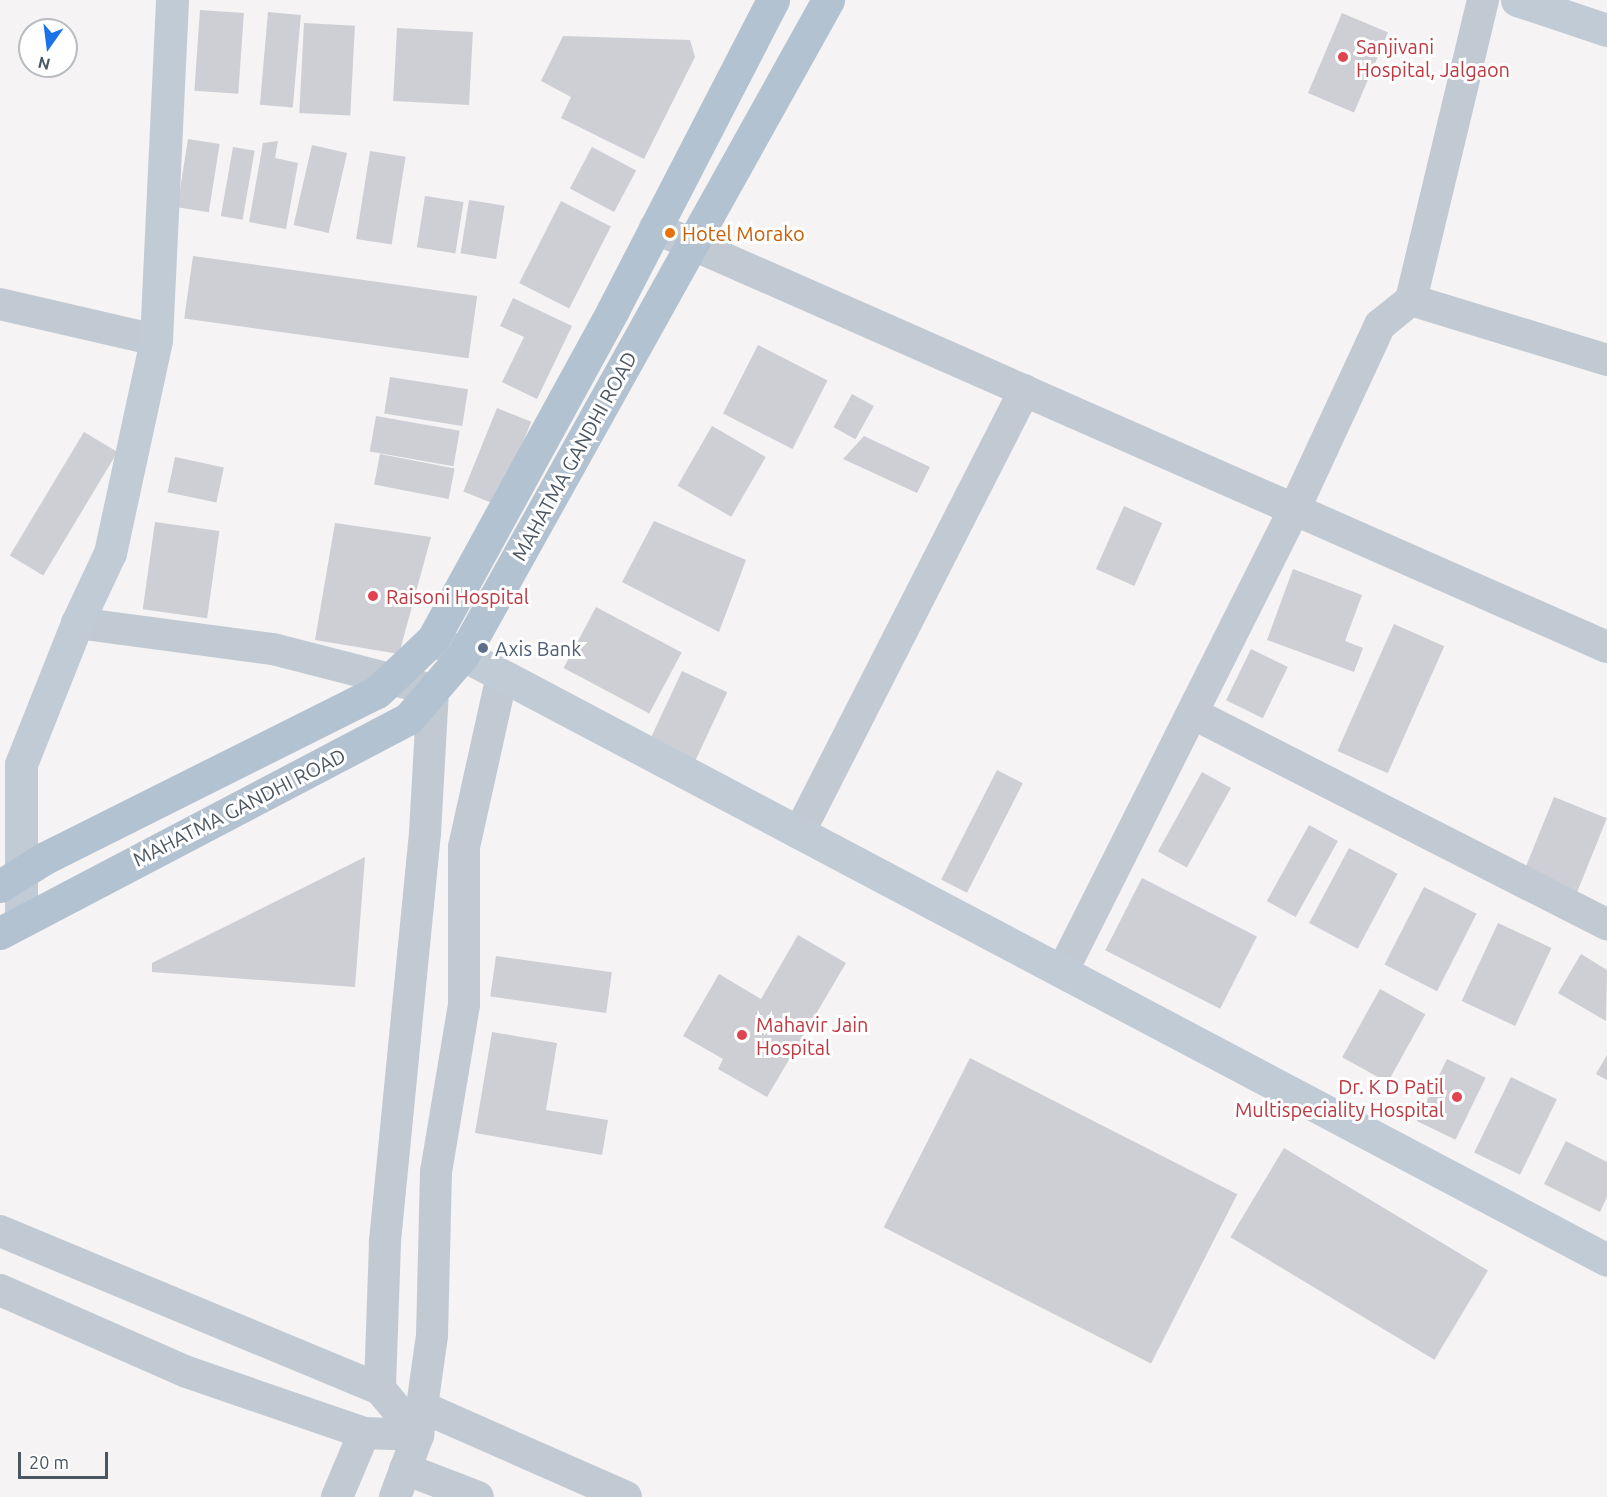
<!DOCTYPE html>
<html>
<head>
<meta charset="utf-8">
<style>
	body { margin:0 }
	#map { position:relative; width:1607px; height:1497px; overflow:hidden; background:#f5f3f3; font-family:Ubuntu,sans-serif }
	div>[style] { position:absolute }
	.building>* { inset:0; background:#cdcfd5; transform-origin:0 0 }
	.street>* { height:32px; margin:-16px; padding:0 16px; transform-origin:16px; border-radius:16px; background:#c1cad2 }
	.secondary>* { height:33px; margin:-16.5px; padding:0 16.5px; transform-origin:16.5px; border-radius:16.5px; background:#c1cbd6 }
	.primary>* { height:33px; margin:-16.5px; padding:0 16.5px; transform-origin:16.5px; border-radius:16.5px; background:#b3c2d1 }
	.dots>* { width:16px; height:16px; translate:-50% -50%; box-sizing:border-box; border:3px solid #fff; border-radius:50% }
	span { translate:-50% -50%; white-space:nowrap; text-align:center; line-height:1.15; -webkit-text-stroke:6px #fff; paint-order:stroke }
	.health-label { font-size:20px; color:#be3a42 }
	.left { translate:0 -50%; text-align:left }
	.right { translate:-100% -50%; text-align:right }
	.food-label { font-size:20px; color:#c56008 }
	.street-label { font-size:20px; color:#4a5661 }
	.service-label { font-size:20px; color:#4e5e75 }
	.north { position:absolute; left:18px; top:18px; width:60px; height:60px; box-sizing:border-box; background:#fff; border:2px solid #b7bbc0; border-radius:50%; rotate:194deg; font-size:16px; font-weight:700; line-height:24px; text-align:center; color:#4a5661 }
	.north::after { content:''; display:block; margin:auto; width:21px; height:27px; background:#1a73e8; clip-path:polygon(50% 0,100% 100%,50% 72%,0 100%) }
	.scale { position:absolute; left:18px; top:1452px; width:90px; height:27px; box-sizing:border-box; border:3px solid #4a5661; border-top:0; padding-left:8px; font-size:18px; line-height:21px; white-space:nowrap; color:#4a5661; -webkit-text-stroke:4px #fff; paint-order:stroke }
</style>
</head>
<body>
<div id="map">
	<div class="building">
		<i style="left:200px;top:10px;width:44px;height:81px;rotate:4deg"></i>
		<i style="left:268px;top:12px;width:33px;height:93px;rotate:5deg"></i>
		<i style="left:1342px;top:13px;width:50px;height:87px;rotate:23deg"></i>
		<i style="left:304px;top:23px;width:51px;height:90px;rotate:3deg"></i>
		<i style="left:397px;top:28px;width:76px;height:73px;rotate:3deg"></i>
		<i style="clip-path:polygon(563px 36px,690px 40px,695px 57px,644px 159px,561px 118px,571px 97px,541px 81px)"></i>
		<i style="left:188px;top:139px;width:32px;height:69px;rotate:9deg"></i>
		<i style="clip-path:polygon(278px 141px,275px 158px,298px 163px,286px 229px,249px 222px,263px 143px)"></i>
		<i style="left:312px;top:145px;width:36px;height:82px;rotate:13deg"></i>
		<i style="left:233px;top:147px;width:22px;height:70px;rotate:10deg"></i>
		<i style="left:592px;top:147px;width:50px;height:47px;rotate:28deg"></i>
		<i style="left:370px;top:151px;width:36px;height:89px;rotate:9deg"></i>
		<i style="left:425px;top:196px;width:39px;height:52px;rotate:9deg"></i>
		<i style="left:469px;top:200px;width:36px;height:54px;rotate:9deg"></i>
		<i style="left:561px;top:201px;width:56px;height:92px;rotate:27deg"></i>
		<i style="left:193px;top:256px;width:287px;height:63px;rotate:8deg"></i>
		<i style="clip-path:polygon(513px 298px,572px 326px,537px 399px,502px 382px,524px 337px,500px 326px)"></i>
		<i style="left:758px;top:345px;width:78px;height:77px;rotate:27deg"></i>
		<i style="left:390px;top:377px;width:79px;height:37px;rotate:9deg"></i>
		<i style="left:852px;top:394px;width:25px;height:38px;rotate:29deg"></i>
		<i style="left:497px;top:408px;width:37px;height:90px;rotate:22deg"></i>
		<i style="left:376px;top:416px;width:85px;height:36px;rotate:10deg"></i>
		<i style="left:712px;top:426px;width:62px;height:69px;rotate:30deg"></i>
		<i style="left:84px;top:432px;width:39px;height:144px;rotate:31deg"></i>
		<i style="clip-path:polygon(864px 436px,930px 467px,917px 493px,843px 459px)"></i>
		<i style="left:380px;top:454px;width:76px;height:31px;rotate:11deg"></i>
		<i style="left:175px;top:457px;width:50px;height:36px;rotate:12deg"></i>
		<i style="left:1124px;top:506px;width:42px;height:69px;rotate:24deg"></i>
		<i style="clip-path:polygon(654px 521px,746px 560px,719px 632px,622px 582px)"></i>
		<i style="left:155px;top:522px;width:65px;height:88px;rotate:8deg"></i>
		<i style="clip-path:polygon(335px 523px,431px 537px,399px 654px,315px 640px)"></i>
		<i style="clip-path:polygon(1293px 569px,1362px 595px,1345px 641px,1363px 648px,1354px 672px,1267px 640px)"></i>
		<i style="left:596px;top:607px;width:97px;height:69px;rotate:28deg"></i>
		<i style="left:1394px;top:624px;width:55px;height:139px;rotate:24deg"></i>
		<i style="left:1251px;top:649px;width:41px;height:57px;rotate:26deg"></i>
		<i style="left:682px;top:671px;width:50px;height:75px;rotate:25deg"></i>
		<i style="left:997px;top:770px;width:29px;height:123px;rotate:27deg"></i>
		<i style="left:1202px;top:772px;width:33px;height:91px;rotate:29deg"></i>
		<i style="left:1554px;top:797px;width:57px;height:82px;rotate:22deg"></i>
		<i style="left:1309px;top:825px;width:33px;height:87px;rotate:29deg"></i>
		<i style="left:1349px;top:848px;width:55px;height:85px;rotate:28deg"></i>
		<i style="clip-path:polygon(365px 857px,355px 987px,152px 972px,152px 963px)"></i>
		<i style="left:1142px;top:878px;width:129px;height:81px;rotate:27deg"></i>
		<i style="left:1424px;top:887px;width:59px;height:87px;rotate:27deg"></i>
		<i style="left:1498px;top:923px;width:59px;height:86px;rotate:25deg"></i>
		<i style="clip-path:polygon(798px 935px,846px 963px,767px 1097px,718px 1069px,723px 1059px,683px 1036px,719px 974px,761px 999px)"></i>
		<i style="clip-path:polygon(1581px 954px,1607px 970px,1606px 1021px,1558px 993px)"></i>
		<i style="left:496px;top:956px;width:117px;height:41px;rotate:8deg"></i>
		<i style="left:1380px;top:989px;width:52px;height:78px;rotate:29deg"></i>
		<i style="clip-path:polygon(492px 1032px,557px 1043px,546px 1110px,608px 1120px,602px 1155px,475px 1133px)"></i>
		<i style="clip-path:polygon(1607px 1055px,1607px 1080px,1596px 1074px)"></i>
		<i style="left:970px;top:1058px;width:300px;height:190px;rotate:27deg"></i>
		<i style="left:1447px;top:1059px;width:43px;height:69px;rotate:26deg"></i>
		<i style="left:1511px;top:1077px;width:51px;height:84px;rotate:26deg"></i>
		<i style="clip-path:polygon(1566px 1141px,1607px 1162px,1607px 1197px,1600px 1212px,1544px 1184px)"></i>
		<i style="left:1284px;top:1148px;width:238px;height:104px;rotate:31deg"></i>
	</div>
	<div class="street">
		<i style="left:655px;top:228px;width:1040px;rotate:23.76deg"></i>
		<i style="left:1411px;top:300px;width:309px;rotate:-76.5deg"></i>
		<i style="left:0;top:304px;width:160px;rotate:13deg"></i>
		<i style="left:77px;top:623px;width:198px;rotate:7.6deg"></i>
		<i style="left:273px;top:649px;width:165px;rotate:14.4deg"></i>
		<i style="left:433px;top:690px;width:143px;rotate:93.2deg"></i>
		<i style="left:425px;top:833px;width:412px;rotate:95.6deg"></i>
		<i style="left:385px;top:1243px;width:146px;rotate:92deg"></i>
		<i style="left:1192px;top:713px;width:466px;rotate:27deg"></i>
		<i style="left:799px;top:833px;width:497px;rotate:-63deg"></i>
		<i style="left:1062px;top:972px;width:519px;rotate:-63.34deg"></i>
		<i style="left:1295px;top:508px;width:202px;rotate:-65.1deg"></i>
		<i style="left:1380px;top:325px;width:40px;rotate:-39deg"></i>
		<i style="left:1411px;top:300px;width:205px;rotate:17deg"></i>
		<i style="left:0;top:1231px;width:412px;rotate:22.6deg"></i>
		<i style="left:380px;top:1389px;width:60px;rotate:50.4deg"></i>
		<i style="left:0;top:1290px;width:204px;rotate:23.7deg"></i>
		<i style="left:187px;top:1372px;width:187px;rotate:19deg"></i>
		<i style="left:364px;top:1433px;width:54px;rotate:2.1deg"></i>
		<i style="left:422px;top:1407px;width:223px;rotate:23.8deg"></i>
		<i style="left:405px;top:1469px;width:78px;rotate:21deg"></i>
		<i style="left:337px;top:1497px;width:69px;rotate:-67.1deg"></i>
		<i style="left:395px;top:1497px;width:66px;rotate:-69.6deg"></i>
		<i style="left:418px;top:1435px;width:101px;rotate:-82deg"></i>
		<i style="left:432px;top:1335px;width:163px;rotate:-88.6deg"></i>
		<i style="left:436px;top:1172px;width:170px;rotate:-80.5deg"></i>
		<i style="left:464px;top:1004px;width:157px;rotate:-90deg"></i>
		<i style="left:464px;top:847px;width:175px;rotate:-77.5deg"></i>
	</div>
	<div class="secondary">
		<i style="left:1517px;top:0;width:95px;rotate:18.4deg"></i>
		<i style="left:439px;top:642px;width:1321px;rotate:27.88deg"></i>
		<i style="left:21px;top:920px;width:156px;rotate:-90deg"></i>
		<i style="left:21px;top:764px;width:152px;rotate:-68.3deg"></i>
		<i style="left:77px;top:623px;width:77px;rotate:-64.8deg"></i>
		<i style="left:110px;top:553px;width:218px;rotate:-77.8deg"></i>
		<i style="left:156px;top:340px;width:340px;rotate:-87.3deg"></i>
	</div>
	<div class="primary">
		<i style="left:0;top:886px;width:53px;rotate:-31.9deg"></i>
		<i style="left:45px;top:858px;width:371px;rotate:-26.6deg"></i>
		<i style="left:377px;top:692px;width:77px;rotate:-43.4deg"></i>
		<i style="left:433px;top:639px;width:375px;rotate:-61.3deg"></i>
		<i style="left:613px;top:310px;width:349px;rotate:-62.7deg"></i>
		<i style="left:0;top:933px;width:461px;rotate:-27.7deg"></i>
		<i style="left:408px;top:719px;width:84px;rotate:-49.3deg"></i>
		<i style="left:463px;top:655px;width:750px;rotate:-60.87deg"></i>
	</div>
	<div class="dots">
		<i style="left:1343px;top:57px;background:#e0444e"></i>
		<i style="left:670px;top:233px;background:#e8710a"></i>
		<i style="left:373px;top:596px;background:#e0444e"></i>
		<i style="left:483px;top:648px;background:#5c6f8a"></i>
		<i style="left:742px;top:1035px;background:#e0444e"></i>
		<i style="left:1457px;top:1097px;background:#e0444e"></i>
	</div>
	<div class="health-label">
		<span class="left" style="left:1356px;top:58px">Sanjivani<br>Hospital, Jalgaon</span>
		<span class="left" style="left:386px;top:596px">Raisoni Hospital</span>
		<span class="left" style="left:756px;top:1036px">Mahavir Jain<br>Hospital</span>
		<span class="right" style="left:1444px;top:1098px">Dr. K D Patil<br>Multispeciality Hospital</span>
	</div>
	<div class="food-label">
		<span class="left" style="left:682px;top:233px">Hotel Morako</span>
	</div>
	<div class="street-label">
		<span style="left:574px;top:456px;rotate:-61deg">MAHATMA GANDHI ROAD</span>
		<span style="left:239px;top:807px;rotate:-27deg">MAHATMA GANDHI ROAD</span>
	</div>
	<div class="service-label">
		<span class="left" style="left:495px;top:648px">Axis Bank</span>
	</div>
	<div class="north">N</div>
	<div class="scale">20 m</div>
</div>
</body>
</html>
